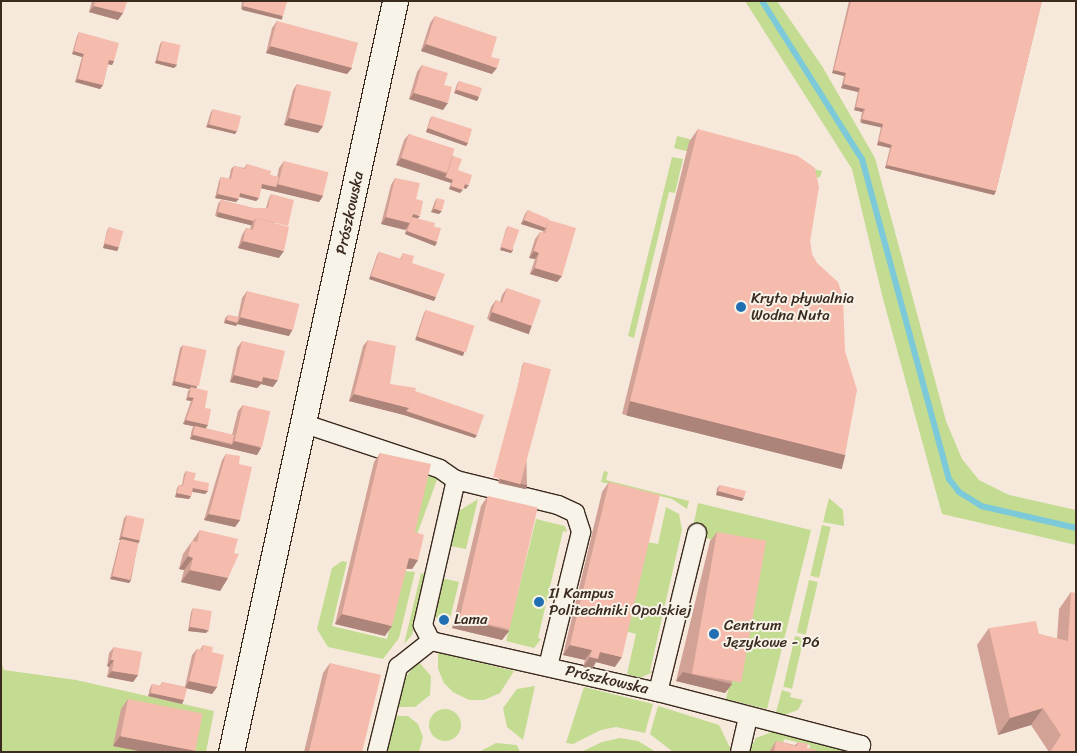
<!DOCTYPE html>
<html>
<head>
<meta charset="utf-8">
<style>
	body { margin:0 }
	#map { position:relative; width:1077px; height:753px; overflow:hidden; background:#f7e8dc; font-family:Sriracha,sans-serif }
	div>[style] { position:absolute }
	.green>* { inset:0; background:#c3dc92; transform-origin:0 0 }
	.round { border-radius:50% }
	.stream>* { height:6px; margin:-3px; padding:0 3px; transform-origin:3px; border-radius:3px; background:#7bc9d9 }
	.roads { filter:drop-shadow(1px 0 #3b2a1e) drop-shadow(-1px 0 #3b2a1e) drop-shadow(0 1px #3b2a1e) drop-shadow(0 -1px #3b2a1e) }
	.street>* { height:18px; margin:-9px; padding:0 9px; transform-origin:9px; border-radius:9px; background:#f7f3e8 }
	.secondary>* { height:25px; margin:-12.5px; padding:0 12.5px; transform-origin:12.5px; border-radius:12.5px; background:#f7f3e8 }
	.wall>* { inset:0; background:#d3a296 }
	.shaded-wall>* { inset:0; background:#ac847a; transform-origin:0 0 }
	.building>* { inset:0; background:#f5bcae; transform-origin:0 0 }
	.dots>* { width:14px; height:14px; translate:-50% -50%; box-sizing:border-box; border:2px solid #f7f3e8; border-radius:50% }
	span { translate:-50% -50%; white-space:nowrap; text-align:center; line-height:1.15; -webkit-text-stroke:4px #f7f3e8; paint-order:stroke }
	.street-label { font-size:15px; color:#3b2a1e }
	.poi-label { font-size:15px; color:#3b2a1e }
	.left { translate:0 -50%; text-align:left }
	.frame { position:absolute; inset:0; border:2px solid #3b2a1e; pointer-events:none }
</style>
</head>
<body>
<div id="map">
	<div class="green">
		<i style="clip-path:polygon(745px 1px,777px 1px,822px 66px,875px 158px,946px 421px,962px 459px,979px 480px,1009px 495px,1076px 510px,1076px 545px,942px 514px,882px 295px,852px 169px)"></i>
		<i style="clip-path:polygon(677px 136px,822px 171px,820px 177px,806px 181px,674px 148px)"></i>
		<i style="clip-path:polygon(672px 157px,683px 159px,675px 193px,669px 192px,634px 338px,628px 336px)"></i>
		<i style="clip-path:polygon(604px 471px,608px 472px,606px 480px,689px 501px,687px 509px,672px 499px,601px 482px)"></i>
		<i style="left:427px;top:472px;width:12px;height:71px;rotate:20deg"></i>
		<i style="clip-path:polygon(829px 498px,843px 510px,844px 526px,823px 522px)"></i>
		<i style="clip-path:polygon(478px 499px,466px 549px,450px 546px,459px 511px)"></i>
		<i style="clip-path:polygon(698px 503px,811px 530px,767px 709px,726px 699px,761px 552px,702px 537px,693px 527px)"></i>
		<i style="clip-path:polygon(666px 507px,679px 514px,682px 530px,650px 671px,653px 672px,640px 678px,627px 674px,636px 634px,625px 631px,647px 542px,658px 544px)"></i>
		<i style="clip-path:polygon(536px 519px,565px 526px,567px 532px,563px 531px,538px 638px,541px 639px,534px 648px,506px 641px)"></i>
		<i style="left:822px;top:525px;width:9px;height:52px;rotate:13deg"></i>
		<i style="clip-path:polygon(342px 561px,347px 562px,332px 626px,387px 639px,404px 571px,415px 572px,399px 638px,383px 659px,328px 647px,317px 629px,332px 568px)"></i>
		<i style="clip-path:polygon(421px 573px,426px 574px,412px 635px,404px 644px)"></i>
		<i style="clip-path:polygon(442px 578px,459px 582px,448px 627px,440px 626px,435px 615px)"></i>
		<i style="left:809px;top:580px;width:9px;height:54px;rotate:13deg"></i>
		<i style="left:795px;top:636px;width:9px;height:52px;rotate:13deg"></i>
		<i style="clip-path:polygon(438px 653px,447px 655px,514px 671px,500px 693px,484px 700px,469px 700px,453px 692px,444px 683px,438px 669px)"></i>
		<i style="clip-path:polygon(418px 661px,431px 676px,430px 695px,415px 707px,398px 707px,405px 678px)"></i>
		<i style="clip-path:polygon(1px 663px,4px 670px,76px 680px,214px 711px,206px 752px,1px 752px)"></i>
		<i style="clip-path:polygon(535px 686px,523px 740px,507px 727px,503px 708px,517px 689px)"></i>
		<i style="clip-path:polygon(584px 687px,653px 704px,645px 733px,616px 727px,601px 730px,573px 744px,566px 743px)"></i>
		<i style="clip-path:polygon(782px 690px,791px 693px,790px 697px,803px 700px,798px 710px,778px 717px,775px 716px)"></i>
		<i style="clip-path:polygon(658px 706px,719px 725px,732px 752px,673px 752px,650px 734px)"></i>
		<i class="round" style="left:429px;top:709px;width:32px;height:32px"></i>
		<i style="clip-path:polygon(396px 716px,408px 716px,418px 724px,423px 737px,419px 752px,387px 752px)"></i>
		<i style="clip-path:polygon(774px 731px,835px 746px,843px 752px,809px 752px,810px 745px,784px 739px,781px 752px,749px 752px,756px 738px)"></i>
		<i style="clip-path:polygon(620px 738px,638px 741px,656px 752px,581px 752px,602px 742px)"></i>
		<i style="clip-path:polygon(496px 743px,517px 745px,520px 752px,479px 752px)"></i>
	</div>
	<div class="stream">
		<i style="left:762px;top:1px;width:187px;rotate:57.7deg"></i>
		<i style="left:862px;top:159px;width:332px;rotate:74.8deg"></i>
		<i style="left:949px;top:479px;width:16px;rotate:52deg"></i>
		<i style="left:959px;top:492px;width:26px;rotate:32deg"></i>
		<i style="left:981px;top:506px;width:98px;rotate:13deg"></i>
	</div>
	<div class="roads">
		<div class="street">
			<i style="left:305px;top:424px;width:142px;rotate:18.4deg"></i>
			<i style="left:440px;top:469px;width:19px;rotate:35deg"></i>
			<i style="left:456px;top:480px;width:105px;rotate:13.8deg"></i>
			<i style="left:558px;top:505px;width:19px;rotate:25deg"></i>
			<i style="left:575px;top:513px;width:20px;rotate:72deg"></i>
			<i style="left:581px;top:532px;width:138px;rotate:103.8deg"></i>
			<i style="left:431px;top:641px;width:233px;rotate:12.7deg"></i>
			<i style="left:658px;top:692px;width:210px;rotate:14.6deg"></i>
			<i style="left:861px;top:745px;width:7px;rotate:106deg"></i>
			<i style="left:431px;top:641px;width:18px;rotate:-117deg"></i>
			<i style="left:423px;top:625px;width:149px;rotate:-77.2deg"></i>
			<i style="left:658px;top:692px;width:164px;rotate:-76.2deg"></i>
			<i style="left:377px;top:752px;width:88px;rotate:-76.1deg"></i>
			<i style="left:398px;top:667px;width:42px;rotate:-38.2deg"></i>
			<i style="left:740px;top:752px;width:35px;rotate:-77deg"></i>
		</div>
		<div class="secondary">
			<i style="left:231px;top:752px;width:769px;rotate:-77.68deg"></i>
		</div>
	</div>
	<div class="wall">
		<i style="clip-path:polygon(92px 1px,127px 1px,123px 13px,118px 20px,89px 12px)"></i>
		<i style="clip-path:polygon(242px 1px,287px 1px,281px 19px,241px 9px)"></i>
		<i style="clip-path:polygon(849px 1px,1042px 1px,996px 191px,994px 195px,885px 168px,890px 148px,877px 145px,881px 127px,860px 122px,862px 112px,854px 110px,858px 92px,841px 88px,844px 76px,832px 73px)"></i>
		<i style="clip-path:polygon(435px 16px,491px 57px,492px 74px,421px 51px,430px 23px)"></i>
		<i style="clip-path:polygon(277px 21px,352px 68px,347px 74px,266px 53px,272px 28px)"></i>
		<i style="clip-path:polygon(79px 32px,114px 61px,112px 65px,108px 64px,103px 85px,100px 89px,75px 82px,82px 57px,72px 54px,77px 36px)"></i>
		<i style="clip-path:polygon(162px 41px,177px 65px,174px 68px,155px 63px,160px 44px)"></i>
		<i style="clip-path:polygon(422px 65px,444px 85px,443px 110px,409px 99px,417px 72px)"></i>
		<i style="clip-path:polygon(459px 81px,479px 97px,477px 101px,454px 93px,457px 84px)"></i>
		<i style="clip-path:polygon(297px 84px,323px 126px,318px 133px,284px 125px,293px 90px)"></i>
		<i style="clip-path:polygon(213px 109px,237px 131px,235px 134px,206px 127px,211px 112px)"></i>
		<i style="clip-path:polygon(432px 116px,468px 143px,466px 146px,426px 132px,430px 119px)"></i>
		<i style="clip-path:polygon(698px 129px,810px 242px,836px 467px,622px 414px,689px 142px)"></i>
		<i style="clip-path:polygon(409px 134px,453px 156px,458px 170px,466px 189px,463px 188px,460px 193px,449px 189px,451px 183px,396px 165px,404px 140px)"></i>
		<i style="clip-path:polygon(284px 161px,323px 196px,319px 202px,261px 188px,259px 198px,256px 201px,239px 197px,236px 202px,215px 198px,219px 181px,221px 177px,229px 179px,231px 169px,234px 166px,244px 168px,247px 164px,270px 175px,277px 177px,279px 168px)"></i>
		<i style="clip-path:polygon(395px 178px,416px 199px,417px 219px,434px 227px,437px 242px,435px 246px,405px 234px,406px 229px,381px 224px,391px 185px)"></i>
		<i style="clip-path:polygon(271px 194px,279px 258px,238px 248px,242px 235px,246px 228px,250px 229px,251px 225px,215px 216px,218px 204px,221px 200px,253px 208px,266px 208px,269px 198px)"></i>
		<i style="clip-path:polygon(437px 198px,439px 214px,431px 212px,435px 201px)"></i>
		<i style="clip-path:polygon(528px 210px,548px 222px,549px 220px,562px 276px,557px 282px,530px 274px,535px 259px,529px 258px,535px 239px,540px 232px,543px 233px,543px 231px,521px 224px,525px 214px)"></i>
		<i style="clip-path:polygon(508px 226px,513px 250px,511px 253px,500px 250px,506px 229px)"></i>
		<i style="clip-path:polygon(109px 227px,119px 247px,117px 251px,103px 248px,107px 231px)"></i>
		<i style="clip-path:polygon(379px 252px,400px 259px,403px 253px,412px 263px,434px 301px,369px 279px,377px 255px)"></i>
		<i style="clip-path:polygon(507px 288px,532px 326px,527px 333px,487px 319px,491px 307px,496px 300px,500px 302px,502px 295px)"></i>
		<i style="clip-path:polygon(247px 291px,289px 336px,237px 324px,236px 326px,224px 323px,225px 318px,228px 315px,238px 317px,242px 298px)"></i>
		<i style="clip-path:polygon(426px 310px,464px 352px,462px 356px,415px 340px,424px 313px)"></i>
		<i style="clip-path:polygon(368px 340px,390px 384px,415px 391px,475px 438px,404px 415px,349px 401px,363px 346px)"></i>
		<i style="clip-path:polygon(242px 341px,273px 387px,261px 384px,257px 388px,230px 382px,237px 348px)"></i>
		<i style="clip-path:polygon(183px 345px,197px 387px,196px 389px,205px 408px,208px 425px,205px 428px,232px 435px,238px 411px,243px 405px,261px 448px,257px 455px,190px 439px,192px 429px,194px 426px,183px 424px,191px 401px,186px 400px,188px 391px,190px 389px,172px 385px,180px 348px)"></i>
		<i style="clip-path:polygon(524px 362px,527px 485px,525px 489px,498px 483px,522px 366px)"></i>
		<i style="clip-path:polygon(380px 453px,415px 532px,418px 560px,412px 569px,406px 569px,385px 636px,335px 624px,374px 462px)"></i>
		<i style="clip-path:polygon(226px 454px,239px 464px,240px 520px,235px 527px,204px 520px,222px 460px)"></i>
		<i style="clip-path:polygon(186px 471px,194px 480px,208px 491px,205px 494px,192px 492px,191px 496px,189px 499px,175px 497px,177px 488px,179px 485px,182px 485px,184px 474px)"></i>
		<i style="clip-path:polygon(609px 482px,615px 667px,596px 662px,592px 669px,583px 667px,585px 660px,563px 655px,602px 492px)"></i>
		<i style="clip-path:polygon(720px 485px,742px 501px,716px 495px,717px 488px)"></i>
		<i style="clip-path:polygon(488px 496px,509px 631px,502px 640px,452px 628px,481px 506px)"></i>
		<i style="clip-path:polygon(127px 515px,138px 543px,131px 580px,129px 583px,110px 579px,119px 543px,121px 540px,119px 540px,124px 518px)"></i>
		<i style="clip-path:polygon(200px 530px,228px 578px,220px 591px,181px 582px,184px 570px,179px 569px,183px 554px)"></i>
		<i style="clip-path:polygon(717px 532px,732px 684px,725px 693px,676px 681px,710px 541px)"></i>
		<i style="clip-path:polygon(1071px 592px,1076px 752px,1049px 752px,1031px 725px,998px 735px,977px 645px,989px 628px,1039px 634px,1057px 639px,1059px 609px)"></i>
		<i style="clip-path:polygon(193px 608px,206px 633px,188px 631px,191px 612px)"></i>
		<i style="clip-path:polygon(203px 645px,212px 652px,217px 687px,212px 694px,187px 688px,182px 704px,148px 696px,150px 688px,152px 684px,160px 686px,162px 682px,185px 687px,192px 655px,197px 649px,200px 650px)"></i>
		<i style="clip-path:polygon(114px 647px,138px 675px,133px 682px,107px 677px,109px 667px,107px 666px,109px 653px)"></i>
		<i style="clip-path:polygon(330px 663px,362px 752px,304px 752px,323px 673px)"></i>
		<i style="clip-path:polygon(128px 699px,196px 751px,195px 752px,144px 752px,113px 746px,121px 709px)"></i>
		<i style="clip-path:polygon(776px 741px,795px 745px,798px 742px,807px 748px,821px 752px,769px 752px)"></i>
	</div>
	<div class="shaded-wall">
		<i style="clip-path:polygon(94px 6px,123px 13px,118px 20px,89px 12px)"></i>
		<i style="left:243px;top:6px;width:41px;height:4px;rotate:14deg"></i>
		<i style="clip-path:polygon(426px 44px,497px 68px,492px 74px,421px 51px)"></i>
		<i style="clip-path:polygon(271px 46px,352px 68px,347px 74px,266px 53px)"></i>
		<i style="clip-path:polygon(74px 51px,84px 54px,82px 57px,72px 54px)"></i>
		<i style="clip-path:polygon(109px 60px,114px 61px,112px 65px,107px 64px)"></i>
		<i style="clip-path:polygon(157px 60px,177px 65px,174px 68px,155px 63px)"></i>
		<i style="clip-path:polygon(834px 70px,846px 73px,844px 76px,832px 73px)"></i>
		<i style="clip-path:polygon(78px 79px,103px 85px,100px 89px,75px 82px)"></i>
		<i style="clip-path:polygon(844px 84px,860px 88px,858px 92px,841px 88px)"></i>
		<i style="clip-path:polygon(457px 90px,479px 97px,477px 101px,454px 93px)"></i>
		<i style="clip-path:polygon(414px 93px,448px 103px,443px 110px,409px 99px)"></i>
		<i style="clip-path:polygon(856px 107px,865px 109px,862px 112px,854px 110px)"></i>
		<i style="clip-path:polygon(289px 118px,323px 126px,318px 133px,284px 125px)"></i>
		<i style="left:862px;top:119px;width:22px;height:4px;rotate:13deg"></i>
		<i style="clip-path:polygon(209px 124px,237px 131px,235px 134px,206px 127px)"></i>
		<i style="clip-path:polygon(428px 128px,468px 143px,466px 146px,426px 132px)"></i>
		<i style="clip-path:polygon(879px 141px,892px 145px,890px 148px,877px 145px)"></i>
		<i style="clip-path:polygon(401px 158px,447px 174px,453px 180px,451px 183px,396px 165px)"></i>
		<i style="clip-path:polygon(887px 165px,996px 191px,994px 195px,885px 168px)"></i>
		<i style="clip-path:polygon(262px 184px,276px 187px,278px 184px,323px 196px,319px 202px,260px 188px)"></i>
		<i style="clip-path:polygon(465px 184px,469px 185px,466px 189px,462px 187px)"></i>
		<i style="clip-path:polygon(451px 186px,463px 190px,460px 193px,449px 189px)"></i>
		<i style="clip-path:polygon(240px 193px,259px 198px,256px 201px,237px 196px)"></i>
		<i style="clip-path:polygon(218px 194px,239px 199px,236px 202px,215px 198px)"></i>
		<i style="clip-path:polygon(434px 209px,442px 211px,439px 214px,431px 212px)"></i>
		<i style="left:218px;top:212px;width:36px;height:5px;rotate:14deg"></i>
		<i style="clip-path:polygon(413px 214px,420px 216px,415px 222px,409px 221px)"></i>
		<i style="clip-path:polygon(386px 217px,410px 223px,405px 230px,381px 224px)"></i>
		<i style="clip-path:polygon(524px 220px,546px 228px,543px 231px,521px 224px)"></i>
		<i style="clip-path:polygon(407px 231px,437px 242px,435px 246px,405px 234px)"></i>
		<i style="clip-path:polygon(243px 241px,284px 251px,279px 258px,238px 248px)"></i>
		<i style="clip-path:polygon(105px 244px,119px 247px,117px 251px,103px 248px)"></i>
		<i style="clip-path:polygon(502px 247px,513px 250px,511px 253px,500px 250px)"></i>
		<i style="clip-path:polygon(534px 251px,539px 253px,535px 259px,529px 258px)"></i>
		<i style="clip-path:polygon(535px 268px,562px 276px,557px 282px,530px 274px)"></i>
		<i style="clip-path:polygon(371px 276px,436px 297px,434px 301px,369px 279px)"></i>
		<i style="left:492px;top:312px;width:42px;height:9px;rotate:19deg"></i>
		<i style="clip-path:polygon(241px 317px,293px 329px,289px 336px,237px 324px,236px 326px,224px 323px,226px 320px,237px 323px)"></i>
		<i style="left:417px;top:336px;width:50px;height:4px;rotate:19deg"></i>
		<i style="clip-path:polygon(234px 375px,263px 377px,278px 380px,273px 387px,261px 384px,257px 388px,230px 382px)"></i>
		<i style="clip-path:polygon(174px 381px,197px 387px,195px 390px,191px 387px,189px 389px,172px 385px)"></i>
		<i style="clip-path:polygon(354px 394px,409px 408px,477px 435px,475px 438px,404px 415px,349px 401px)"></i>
		<i style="clip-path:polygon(189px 397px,194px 398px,191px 401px,186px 400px)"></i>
		<i style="left:630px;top:401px;width:222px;height:15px;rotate:14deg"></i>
		<i style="clip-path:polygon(186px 420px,208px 425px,205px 429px,183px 424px)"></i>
		<i style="clip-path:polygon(193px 435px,232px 445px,234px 441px,261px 448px,257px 455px,190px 439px)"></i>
		<i style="left:500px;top:479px;width:28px;height:4px;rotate:13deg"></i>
		<i style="clip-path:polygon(193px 488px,208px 491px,205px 494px,190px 491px)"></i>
		<i style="clip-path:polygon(718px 491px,744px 498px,742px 501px,716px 495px)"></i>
		<i style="clip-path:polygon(177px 493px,191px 496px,189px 499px,175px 497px)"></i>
		<i style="clip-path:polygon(209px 514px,240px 520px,235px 527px,204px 520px)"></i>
		<i style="clip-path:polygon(122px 536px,140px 540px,138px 544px,119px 540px)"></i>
		<i style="clip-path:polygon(188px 556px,193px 558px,184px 570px,179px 569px)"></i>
		<i style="clip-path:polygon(409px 558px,418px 560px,412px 569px,402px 568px)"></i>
		<i style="clip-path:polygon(190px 570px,228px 578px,220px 591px,181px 582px)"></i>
		<i style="clip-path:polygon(113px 576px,131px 580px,129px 583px,110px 579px)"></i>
		<i style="clip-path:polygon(342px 614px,392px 626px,385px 636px,335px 624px)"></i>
		<i style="clip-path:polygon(459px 618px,509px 631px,502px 640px,452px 628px)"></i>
		<i style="clip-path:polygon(190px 627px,209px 630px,206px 633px,188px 631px)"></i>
		<i style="clip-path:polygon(570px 645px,592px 650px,585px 660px,563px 655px)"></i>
		<i style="clip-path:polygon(600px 652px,622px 657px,615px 667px,596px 662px,592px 669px,583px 667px,590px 657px)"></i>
		<i style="clip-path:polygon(111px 660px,114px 660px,109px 667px,107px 666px)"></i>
		<i style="clip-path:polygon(112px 671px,138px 675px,133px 682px,107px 677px)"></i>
		<i style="clip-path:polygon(683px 672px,732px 684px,725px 693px,676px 681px)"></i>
		<i style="clip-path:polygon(189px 681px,217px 687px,212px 694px,185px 688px)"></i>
		<i style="clip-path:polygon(151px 693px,184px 700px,182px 704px,148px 696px)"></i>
		<i style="clip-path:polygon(1043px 708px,1031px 725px,998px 735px,1010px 718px)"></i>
		<i style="clip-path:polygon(120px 736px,196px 751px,195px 752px,144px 752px,113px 746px)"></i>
	</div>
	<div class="building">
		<i style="clip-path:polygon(95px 1px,127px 1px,123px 13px,94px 6px)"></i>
		<i style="clip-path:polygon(244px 1px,287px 1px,283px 16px,243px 6px)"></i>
		<i style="clip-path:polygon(851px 1px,1042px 1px,996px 191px,887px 165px,892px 145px,879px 141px,883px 124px,862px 119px,865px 109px,856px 107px,860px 88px,844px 84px,846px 73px,834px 70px)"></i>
		<i style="clip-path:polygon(435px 16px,497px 37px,491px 57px,500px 59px,497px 68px,426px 44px)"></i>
		<i style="left:277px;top:21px;width:84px;height:26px;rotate:15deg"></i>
		<i style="clip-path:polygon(79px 32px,119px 43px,114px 61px,109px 60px,103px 85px,78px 79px,84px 54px,74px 51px)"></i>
		<i style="left:162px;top:41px;width:19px;height:20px;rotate:12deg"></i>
		<i style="clip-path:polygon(422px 65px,448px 73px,444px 85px,452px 87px,448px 103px,414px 93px)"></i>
		<i style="left:459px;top:81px;width:24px;height:9px;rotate:17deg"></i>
		<i style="left:297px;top:84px;width:35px;height:35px;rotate:13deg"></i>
		<i style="left:213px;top:109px;width:29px;height:16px;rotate:14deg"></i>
		<i style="clip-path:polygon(432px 116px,472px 129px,468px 143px,428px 128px)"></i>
		<i style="clip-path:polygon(698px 129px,798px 156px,815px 168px,819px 187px,810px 242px,812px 254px,817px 263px,838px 282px,843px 297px,845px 351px,857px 390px,845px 455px,630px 401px)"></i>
		<i style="left:409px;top:134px;width:48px;height:25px;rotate:18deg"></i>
		<i style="clip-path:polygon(453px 156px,462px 159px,458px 170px,472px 175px,469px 185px,465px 184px,463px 190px,451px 186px,453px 180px,445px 177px,447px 174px)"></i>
		<i style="left:284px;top:161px;width:46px;height:24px;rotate:14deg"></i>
		<i style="clip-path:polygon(247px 164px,271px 171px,270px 175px,279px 177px,276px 187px,262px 184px,259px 198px,240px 193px,239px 199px,218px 194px,221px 177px,231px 179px,234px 166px,245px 169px)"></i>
		<i style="clip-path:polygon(395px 178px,420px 183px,416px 199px,423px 201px,420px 216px,413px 214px,410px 223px,386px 217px)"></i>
		<i style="clip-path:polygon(271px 194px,294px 200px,288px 226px,256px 218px,253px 221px,218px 212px,221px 200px,253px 208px,268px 208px)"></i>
		<i style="left:437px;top:198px;width:8px;height:11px;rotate:14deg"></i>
		<i style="clip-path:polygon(528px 210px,549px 219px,546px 228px,524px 220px)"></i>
		<i style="clip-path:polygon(412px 217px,435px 223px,434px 227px,441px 228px,437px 242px,407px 231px)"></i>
		<i style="clip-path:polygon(256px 218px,289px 227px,284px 251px,243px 241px,246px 228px,253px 230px)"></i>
		<i style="clip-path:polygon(549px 220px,576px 228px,562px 276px,535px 268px,539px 253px,534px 251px,540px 232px,545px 233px)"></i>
		<i style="left:508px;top:226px;width:12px;height:22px;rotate:20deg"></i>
		<i style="left:109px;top:227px;width:15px;height:17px;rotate:16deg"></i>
		<i style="clip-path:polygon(379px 252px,401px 259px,403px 253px,414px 256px,412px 263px,445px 274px,436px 297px,371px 276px)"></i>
		<i style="clip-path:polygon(507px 288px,541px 300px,532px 326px,492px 312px,496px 300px,502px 303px)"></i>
		<i style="left:247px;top:291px;width:54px;height:27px;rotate:14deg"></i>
		<i style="left:426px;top:310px;width:51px;height:28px;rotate:18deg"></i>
		<i style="left:228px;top:315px;width:11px;height:5px;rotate:15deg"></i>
		<i style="clip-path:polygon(368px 340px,396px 346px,390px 384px,416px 388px,409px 408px,354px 394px)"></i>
		<i style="clip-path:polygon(242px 341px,285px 351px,278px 380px,263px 377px,262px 382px,234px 375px)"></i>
		<i style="left:183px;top:345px;width:24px;height:37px;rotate:12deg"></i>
		<i style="left:524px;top:362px;width:28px;height:119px;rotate:15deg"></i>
		<i style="clip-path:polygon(191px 387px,208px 391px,205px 408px,211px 409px,208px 425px,186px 420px,194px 398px,189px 397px)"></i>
		<i style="clip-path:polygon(415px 391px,484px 415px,477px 435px,406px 411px,409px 408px)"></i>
		<i style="left:243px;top:405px;width:28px;height:37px;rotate:13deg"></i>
		<i style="left:195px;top:426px;width:40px;height:9px;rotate:13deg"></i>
		<i style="clip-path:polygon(380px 453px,431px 464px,415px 532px,424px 535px,421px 548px,418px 560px,409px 558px,392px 626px,342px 614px)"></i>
		<i style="clip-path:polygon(226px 454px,240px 456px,239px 464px,252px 467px,240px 520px,209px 514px)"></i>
		<i style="clip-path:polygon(186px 471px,196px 473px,194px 480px,209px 483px,208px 491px,193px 488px,191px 496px,177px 493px,179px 485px,183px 486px)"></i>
		<i style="clip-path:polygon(609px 482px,660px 495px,622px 657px,600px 652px,598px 659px,590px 657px,592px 650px,570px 645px)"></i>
		<i style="clip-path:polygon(720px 485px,746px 491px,744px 498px,718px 491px)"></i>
		<i style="left:488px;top:496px;width:51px;height:125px;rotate:13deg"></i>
		<i style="left:127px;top:515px;width:18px;height:22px;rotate:13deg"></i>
		<i style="clip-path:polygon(200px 530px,238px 539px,234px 553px,239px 554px,228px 578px,190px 570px,193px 558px,188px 556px,192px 541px,197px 542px)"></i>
		<i style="left:717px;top:532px;width:50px;height:144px;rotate:10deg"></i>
		<i style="left:121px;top:539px;width:18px;height:38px;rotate:13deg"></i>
		<i style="clip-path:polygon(1071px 592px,1076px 593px,1076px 752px,1050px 752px,1061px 735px,1043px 708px,1010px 718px,989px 628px,1036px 621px,1039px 634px,1068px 641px)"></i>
		<i style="left:193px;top:608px;width:19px;height:19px;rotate:9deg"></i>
		<i style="clip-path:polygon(203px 645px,213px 647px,212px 652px,224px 655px,217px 687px,189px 681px,197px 649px,202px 650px)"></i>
		<i style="clip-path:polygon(114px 647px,142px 652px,138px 675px,112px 671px,114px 660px,111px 660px)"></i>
		<i style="clip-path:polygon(330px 663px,381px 675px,362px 752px,309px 752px)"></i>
		<i style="clip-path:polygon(162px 682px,187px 688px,184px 700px,151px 693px,152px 684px,161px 686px)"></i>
		<i style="left:128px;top:699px;width:76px;height:38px;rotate:11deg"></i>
		<i style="clip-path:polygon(776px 741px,797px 746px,798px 742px,808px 744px,807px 748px,821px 752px,774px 752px)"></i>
	</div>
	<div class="dots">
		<i style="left:741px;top:307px;background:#1f6fb2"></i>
		<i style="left:539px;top:602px;background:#1f6fb2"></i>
		<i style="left:444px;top:620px;background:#1f6fb2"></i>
		<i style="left:714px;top:634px;background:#1f6fb2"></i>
	</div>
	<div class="street-label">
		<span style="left:350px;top:213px;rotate:-78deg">Prószkowska</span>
		<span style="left:607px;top:680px;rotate:13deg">Prószkowska</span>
	</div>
	<div class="poi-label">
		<span class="left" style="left:751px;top:307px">Kryta pływalnia<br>Wodna Nuta</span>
		<span class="left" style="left:549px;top:602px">II Kampus<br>Politechniki Opolskiej</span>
		<span class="left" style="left:454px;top:620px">Lama</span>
		<span class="left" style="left:724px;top:634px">Centrum<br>Językowe - P6</span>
	</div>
	<div class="frame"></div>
</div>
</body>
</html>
